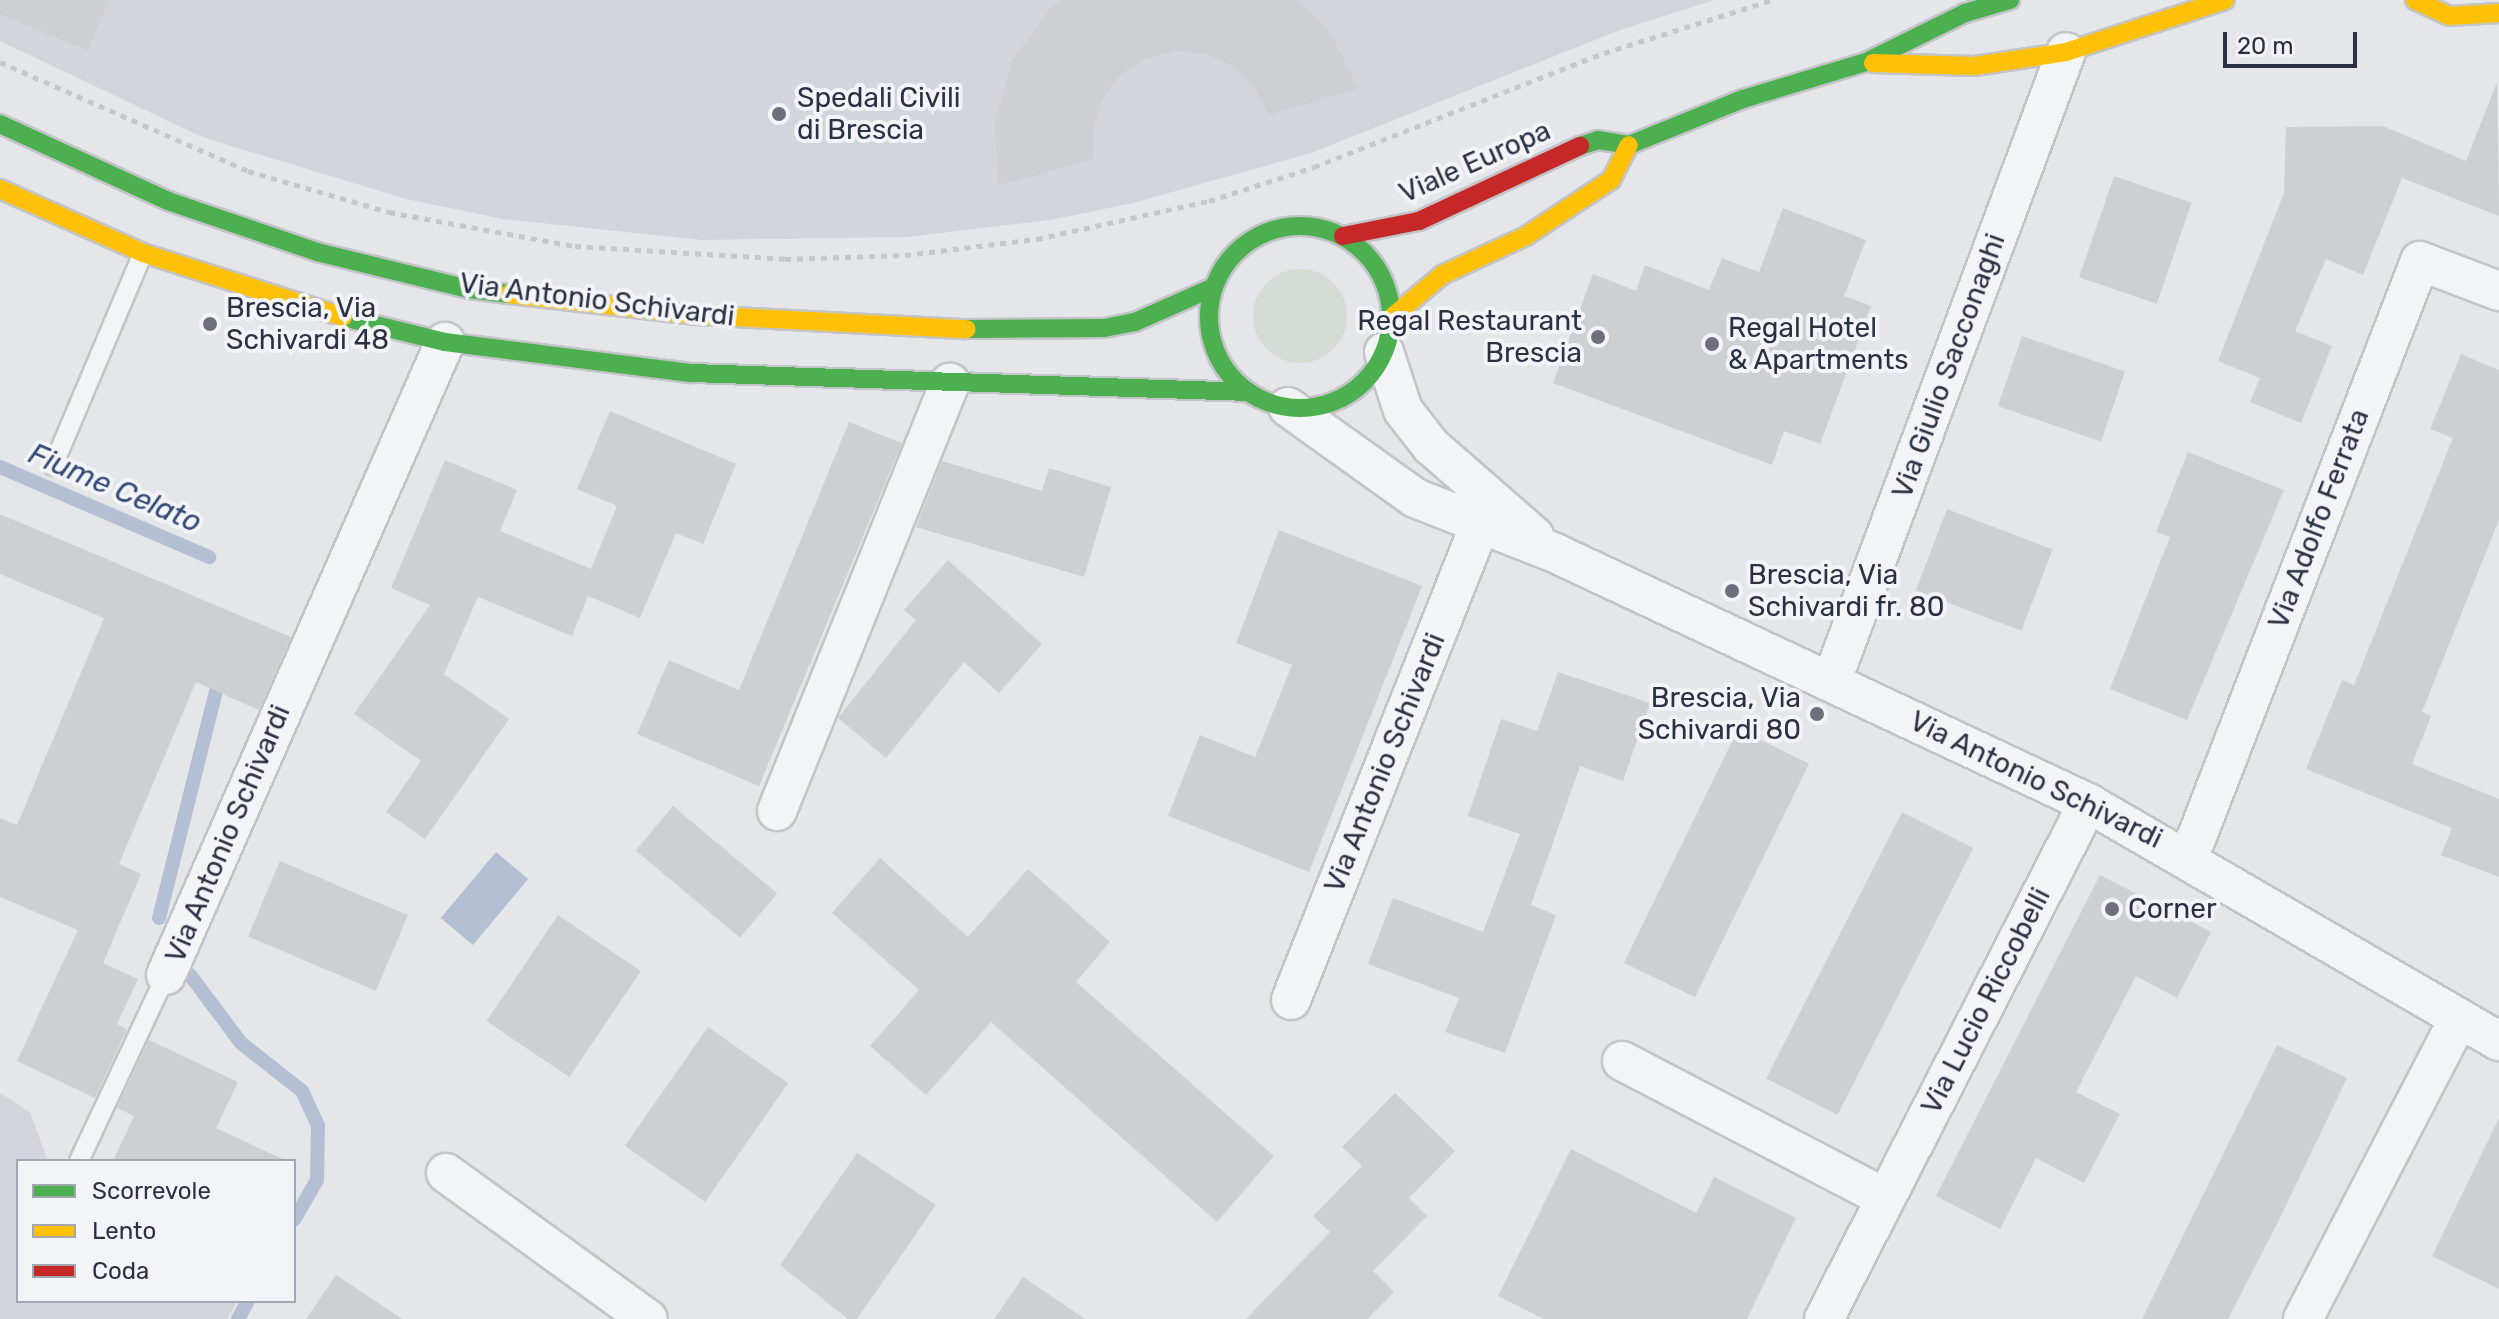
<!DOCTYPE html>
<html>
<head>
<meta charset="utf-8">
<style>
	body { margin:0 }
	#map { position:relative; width:2499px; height:1319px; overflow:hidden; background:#e5e6e9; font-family:Rubik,sans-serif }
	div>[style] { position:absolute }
	.built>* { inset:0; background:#d3d5dc }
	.green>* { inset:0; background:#d4dcd5 }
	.round { border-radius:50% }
	.water>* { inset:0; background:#b3bfd3; transform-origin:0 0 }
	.stream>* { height:14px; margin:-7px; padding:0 7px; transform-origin:7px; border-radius:7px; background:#b3bfd3 }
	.building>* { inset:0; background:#cecfd3; transform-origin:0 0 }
	.path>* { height:5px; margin-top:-2.5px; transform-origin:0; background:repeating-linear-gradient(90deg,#c6c7cc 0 6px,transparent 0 12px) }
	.roads { filter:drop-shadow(2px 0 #c3c4c7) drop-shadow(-2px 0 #c3c4c7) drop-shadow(0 2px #c3c4c7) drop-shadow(0 -2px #c3c4c7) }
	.lane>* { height:18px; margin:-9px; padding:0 9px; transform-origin:9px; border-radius:9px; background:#f3f4f6 }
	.street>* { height:38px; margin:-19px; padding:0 19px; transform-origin:19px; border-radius:19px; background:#f3f4f6 }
	.fast>* { height:18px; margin:-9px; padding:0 9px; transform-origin:9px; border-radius:9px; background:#4caf50 }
	.fast>.ring { margin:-9px; padding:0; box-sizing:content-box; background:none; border:18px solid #4caf50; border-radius:50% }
	.slow>* { height:18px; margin:-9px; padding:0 9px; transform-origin:9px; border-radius:9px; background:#ffc107 }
	.jam>* { height:18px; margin:-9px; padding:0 9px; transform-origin:9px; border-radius:9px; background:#c62828 }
	.dots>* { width:22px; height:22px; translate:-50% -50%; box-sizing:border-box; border:4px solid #f2f4f8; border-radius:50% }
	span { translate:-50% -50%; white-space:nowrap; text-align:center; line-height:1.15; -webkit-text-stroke:8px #f2f4f8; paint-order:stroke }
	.poi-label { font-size:28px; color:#2b3143 }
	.left { translate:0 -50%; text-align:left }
	.right { translate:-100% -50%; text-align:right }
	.street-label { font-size:28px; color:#2b3143 }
	.water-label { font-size:30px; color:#354a76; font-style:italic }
	.legend { position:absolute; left:16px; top:1159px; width:280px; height:144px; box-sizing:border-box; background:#f2f4f8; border:2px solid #a2a6b0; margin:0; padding:10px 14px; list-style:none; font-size:24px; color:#2b3143 }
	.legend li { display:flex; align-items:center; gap:16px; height:40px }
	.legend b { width:40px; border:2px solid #a2a6b0 }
	.scale { position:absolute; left:2223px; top:32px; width:134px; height:36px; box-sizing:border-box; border:4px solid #2b3143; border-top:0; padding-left:10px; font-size:24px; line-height:28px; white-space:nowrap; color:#2b3143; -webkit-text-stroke:6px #f2f4f8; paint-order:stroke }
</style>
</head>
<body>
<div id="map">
	<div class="built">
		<i style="clip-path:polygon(0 0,1715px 0,1623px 29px,1311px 153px,1133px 203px,1050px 220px,908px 237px,701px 240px,503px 219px,406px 199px,202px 137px,0 41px)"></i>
		<i style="clip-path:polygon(0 1093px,30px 1112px,48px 1161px,18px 1161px,18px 1301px,237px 1301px,227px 1319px,0 1319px)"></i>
	</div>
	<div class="green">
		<i class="round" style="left:1253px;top:269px;width:94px;height:94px"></i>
	</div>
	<div class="water">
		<i style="left:496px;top:852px;width:42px;height:86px;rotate:40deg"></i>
	</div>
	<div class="stream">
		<i style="left:0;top:467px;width:228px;rotate:23.3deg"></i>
		<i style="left:159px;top:918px;width:246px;rotate:-75.9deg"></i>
		<i style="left:190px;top:975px;width:85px;rotate:53.1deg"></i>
		<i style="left:241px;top:1043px;width:78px;rotate:38.2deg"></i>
		<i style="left:302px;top:1091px;width:38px;rotate:65deg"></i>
		<i style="left:318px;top:1125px;width:55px;rotate:91deg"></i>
		<i style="left:317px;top:1180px;width:46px;rotate:119.9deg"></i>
		<i style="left:238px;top:1319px;width:21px;rotate:-61deg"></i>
	</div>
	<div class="building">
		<i style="clip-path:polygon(0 0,109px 0,88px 51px,0 14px)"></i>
		<i style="clip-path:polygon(1062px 0,1297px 0,1330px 32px,1358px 89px,1268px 115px,1254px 87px,1233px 66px,1205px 54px,1175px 51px,1145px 59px,1120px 75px,1102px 100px,1093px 129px,1093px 159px,998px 186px,995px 122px,1012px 61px,1050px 9px)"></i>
		<i style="clip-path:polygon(2497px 82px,2499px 216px,2402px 178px,2363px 275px,2326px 259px,2295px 331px,2332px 346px,2301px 423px,2250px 402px,2260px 378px,2218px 361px,2284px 193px,2286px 127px,2383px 126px,2466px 161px)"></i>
		<i style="left:2114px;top:176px;width:82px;height:107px;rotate:19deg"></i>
		<i style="clip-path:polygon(1783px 208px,1866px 240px,1844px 296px,1871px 306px,1820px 444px,1784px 431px,1772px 465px,1553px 383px,1593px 274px,1636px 291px,1645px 265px,1709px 290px,1722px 258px,1759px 272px)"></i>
		<i style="left:2022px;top:336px;width:109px;height:74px;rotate:19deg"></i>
		<i style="clip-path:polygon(2461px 354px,2499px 370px,2499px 520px,2422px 712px,2431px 716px,2412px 764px,2499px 799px,2499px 877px,2441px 855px,2452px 828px,2306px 769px,2342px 680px,2354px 685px,2453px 438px,2430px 429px)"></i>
		<i style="clip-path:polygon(610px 411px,736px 464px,703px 544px,676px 533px,640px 618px,588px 596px,572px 636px,478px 597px,444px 674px,509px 719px,425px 839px,386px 812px,421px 761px,354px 714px,430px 605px,391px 588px,445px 460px,517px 490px,500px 531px,591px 569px,617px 506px,577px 489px)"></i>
		<i style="clip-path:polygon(849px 422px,902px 443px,759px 786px,637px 734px,669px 660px,739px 690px)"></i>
		<i style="clip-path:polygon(2188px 452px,2284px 490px,2187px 720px,2110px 689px,2170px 537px,2156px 532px)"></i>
		<i style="clip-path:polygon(942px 461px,1042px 491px,1049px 468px,1111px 487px,1084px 577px,916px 527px)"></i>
		<i style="left:1947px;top:509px;width:113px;height:87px;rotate:21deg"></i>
		<i style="clip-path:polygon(0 514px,291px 637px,259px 710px,196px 682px,119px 864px,141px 874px,103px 963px,138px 979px,117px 1024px,127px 1029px,95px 1098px,17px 1061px,78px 930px,0 897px,0 818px,17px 825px,104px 618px,0 574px)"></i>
		<i style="clip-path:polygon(1279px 530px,1422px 586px,1309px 872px,1168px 816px,1200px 735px,1255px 757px,1292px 665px,1236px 643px)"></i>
		<i style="clip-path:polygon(948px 560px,1042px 644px,999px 693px,964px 662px,886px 758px,838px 718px,916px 620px,904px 610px)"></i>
		<i style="clip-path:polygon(1558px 672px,1650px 703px,1623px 781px,1580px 766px,1531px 905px,1556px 915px,1505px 1053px,1445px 1032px,1459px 998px,1368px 964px,1393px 898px,1483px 932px,1520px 834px,1468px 816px,1501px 719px,1537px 731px)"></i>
		<i style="left:1738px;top:729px;width:79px;height:260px;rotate:26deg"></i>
		<i style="left:673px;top:806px;width:136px;height:58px;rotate:40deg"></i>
		<i style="left:1902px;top:812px;width:80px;height:299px;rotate:27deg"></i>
		<i style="clip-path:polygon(880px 858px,968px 937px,1028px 869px,1110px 942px,1076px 982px,1274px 1156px,1217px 1222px,991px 1022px,926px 1095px,870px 1046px,919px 990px,832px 913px)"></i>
		<i style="left:280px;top:861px;width:139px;height:82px;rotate:23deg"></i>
		<i style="clip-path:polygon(2100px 875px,2211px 932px,2177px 998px,2136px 976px,2076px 1092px,2120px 1114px,2084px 1183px,2036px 1158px,2000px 1229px,1936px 1196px)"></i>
		<i style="left:558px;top:915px;width:100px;height:128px;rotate:34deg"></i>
		<i style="left:708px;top:1027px;width:98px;height:145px;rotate:35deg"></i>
		<i style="clip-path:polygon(149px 1040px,238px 1082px,216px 1128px,287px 1161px,113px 1161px,134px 1116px,117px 1108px)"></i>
		<i style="clip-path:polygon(2277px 1045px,2347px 1078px,2278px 1222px,2228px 1319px,2142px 1319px)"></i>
		<i style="clip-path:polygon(1395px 1093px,1455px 1151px,1409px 1198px,1427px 1216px,1373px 1271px,1394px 1292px,1367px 1319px,1246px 1319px,1330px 1232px,1313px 1216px,1362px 1166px,1342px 1147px)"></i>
		<i style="clip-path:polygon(2499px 1118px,2499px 1289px,2432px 1256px)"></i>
		<i style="clip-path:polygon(1571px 1149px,1696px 1213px,1714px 1177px,1796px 1218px,1747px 1319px,1544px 1319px,1498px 1296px)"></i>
		<i style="clip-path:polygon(857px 1153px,936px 1205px,857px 1319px,848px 1319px,780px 1265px)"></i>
		<i style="clip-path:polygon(336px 1275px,402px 1319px,306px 1319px)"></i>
		<i style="clip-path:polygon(1023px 1277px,1085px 1319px,994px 1319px)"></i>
	</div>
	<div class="path">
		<i style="left:0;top:62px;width:271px;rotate:23.7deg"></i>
		<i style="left:248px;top:171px;width:147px;rotate:16.2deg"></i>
		<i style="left:389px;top:212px;width:189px;rotate:10.4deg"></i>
		<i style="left:575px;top:246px;width:210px;rotate:3.5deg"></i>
		<i style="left:785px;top:259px;width:120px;rotate:-1.9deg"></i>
		<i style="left:905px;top:255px;width:133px;rotate:-6.9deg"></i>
		<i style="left:1037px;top:239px;width:176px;rotate:-12.5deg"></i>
		<i style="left:1209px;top:201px;width:110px;rotate:-17.9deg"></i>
		<i style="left:1314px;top:167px;width:312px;rotate:-21.5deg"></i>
		<i style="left:1604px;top:53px;width:176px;rotate:-17.5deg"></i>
	</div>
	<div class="roads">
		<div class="lane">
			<i style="left:53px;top:466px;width:231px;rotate:-67.1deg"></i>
			<i style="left:79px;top:1161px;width:205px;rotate:-64.9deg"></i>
		</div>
		<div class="street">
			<i style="left:1384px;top:352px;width:61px;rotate:71.9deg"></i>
			<i style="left:1403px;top:410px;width:46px;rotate:52.1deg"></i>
			<i style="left:1431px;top:446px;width:137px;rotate:41.1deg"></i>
			<i style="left:1288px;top:407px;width:156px;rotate:35.6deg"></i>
			<i style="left:1415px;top:498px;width:150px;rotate:21.4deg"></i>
			<i style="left:1555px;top:553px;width:589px;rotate:25.13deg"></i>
			<i style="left:2088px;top:803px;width:475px;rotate:30.1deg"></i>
			<i style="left:1832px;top:680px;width:670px;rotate:-69.56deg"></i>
			<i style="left:777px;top:811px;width:462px;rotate:-68deg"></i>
			<i style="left:2189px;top:857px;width:639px;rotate:-68.81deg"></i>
			<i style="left:2420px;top:261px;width:85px;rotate:20.8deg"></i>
			<i style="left:166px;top:975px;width:692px;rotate:-66.21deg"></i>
			<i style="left:1291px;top:1000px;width:509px;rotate:-68.32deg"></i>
			<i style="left:1622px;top:1061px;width:297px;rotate:27.5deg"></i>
			<i style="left:446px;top:1173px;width:249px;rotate:35.9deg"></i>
			<i style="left:1824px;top:1319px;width:580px;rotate:-62.9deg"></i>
			<i style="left:2303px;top:1319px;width:339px;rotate:-62.6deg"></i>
		</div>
		<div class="fast">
			<i style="left:0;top:124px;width:185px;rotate:24.6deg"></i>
			<i style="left:168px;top:201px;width:157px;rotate:18.9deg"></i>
			<i style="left:317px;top:252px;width:156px;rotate:13.7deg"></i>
			<i style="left:469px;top:289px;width:40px;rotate:7.1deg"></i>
			<i style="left:1580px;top:146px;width:19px;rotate:-18deg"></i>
			<i style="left:1598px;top:140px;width:31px;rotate:9deg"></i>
			<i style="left:1629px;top:145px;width:123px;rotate:-22deg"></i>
			<i style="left:1743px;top:99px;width:128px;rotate:-16.7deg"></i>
			<i style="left:1866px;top:62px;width:110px;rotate:-26.3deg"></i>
			<i style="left:1965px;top:13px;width:47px;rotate:-16.1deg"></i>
			<i class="ring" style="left:1209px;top:226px;width:164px;height:164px"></i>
			<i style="left:343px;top:317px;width:105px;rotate:13.8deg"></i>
			<i style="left:445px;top:342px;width:249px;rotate:7.2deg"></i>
			<i style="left:692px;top:373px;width:557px;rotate:1.95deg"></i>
			<i style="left:967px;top:329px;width:137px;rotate:-0.4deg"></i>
			<i style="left:1104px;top:328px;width:32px;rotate:-11deg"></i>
			<i style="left:1135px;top:322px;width:86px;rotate:-23.9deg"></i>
		</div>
		<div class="slow">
			<i style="left:2415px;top:0;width:38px;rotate:25deg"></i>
			<i style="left:2450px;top:16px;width:49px;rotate:-3.5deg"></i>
			<i style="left:1873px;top:63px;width:102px;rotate:1.7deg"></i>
			<i style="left:1975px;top:66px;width:92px;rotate:-8.7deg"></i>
			<i style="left:2066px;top:52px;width:167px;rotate:-18.1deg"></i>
			<i style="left:0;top:189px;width:157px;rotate:24.1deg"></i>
			<i style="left:143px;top:253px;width:210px;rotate:17.7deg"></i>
			<i style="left:509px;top:294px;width:188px;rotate:6.4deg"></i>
			<i style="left:696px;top:315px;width:271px;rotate:3deg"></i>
			<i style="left:1391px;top:318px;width:67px;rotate:-40.1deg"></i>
			<i style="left:1442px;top:275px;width:93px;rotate:-24.9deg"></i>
			<i style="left:1526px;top:236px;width:102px;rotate:-33.4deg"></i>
			<i style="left:1611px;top:180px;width:39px;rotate:-63deg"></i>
		</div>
		<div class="jam">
			<i style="left:1343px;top:236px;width:77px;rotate:-11.2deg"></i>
			<i style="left:1419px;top:221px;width:178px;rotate:-25deg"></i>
		</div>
	</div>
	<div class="dots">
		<i style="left:779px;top:114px;background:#6c707d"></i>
		<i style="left:210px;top:324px;background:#6c707d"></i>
		<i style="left:1598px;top:337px;background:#6c707d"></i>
		<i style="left:1712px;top:344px;background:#6c707d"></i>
		<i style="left:1732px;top:591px;background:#6c707d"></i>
		<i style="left:1817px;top:714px;background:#6c707d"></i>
		<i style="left:2112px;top:909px;background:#6c707d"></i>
	</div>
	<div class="poi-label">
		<span class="left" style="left:797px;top:114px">Spedali Civili<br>di Brescia</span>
		<span class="left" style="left:226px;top:324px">Brescia, Via<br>Schivardi 48</span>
		<span class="right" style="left:1582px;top:337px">Regal Restaurant<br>Brescia</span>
		<span class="left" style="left:1728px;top:344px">Regal Hotel<br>&amp; Apartments</span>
		<span class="left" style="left:1748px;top:591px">Brescia, Via<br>Schivardi fr. 80</span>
		<span class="right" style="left:1801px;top:714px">Brescia, Via<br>Schivardi 80</span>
		<span class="left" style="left:2128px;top:909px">Corner</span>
	</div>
	<div class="street-label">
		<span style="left:1475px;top:162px;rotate:-24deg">Viale Europa</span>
		<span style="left:597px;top:300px;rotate:7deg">Via Antonio Schivardi</span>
		<span style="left:1949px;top:366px;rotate:-70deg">Via Giulio Sacconaghi</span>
		<span style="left:2319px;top:519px;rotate:-69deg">Via Adolfo Ferrata</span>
		<span style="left:1385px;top:763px;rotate:-68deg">Via Antonio Schivardi</span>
		<span style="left:2036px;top:780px;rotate:26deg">Via Antonio Schivardi</span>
		<span style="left:228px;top:834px;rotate:-67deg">Via Antonio Schivardi</span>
		<span style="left:1986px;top:1001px;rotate:-63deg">Via Lucio Riccobelli</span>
	</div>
	<div class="water-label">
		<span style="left:115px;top:488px;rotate:23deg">Fiume Celato</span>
	</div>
	<ul class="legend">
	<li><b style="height:10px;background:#4caf50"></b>Scorrevole</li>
	<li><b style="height:10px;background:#ffc107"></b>Lento</li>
	<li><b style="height:10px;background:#c62828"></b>Coda</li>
	</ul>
	<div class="scale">20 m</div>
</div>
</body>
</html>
